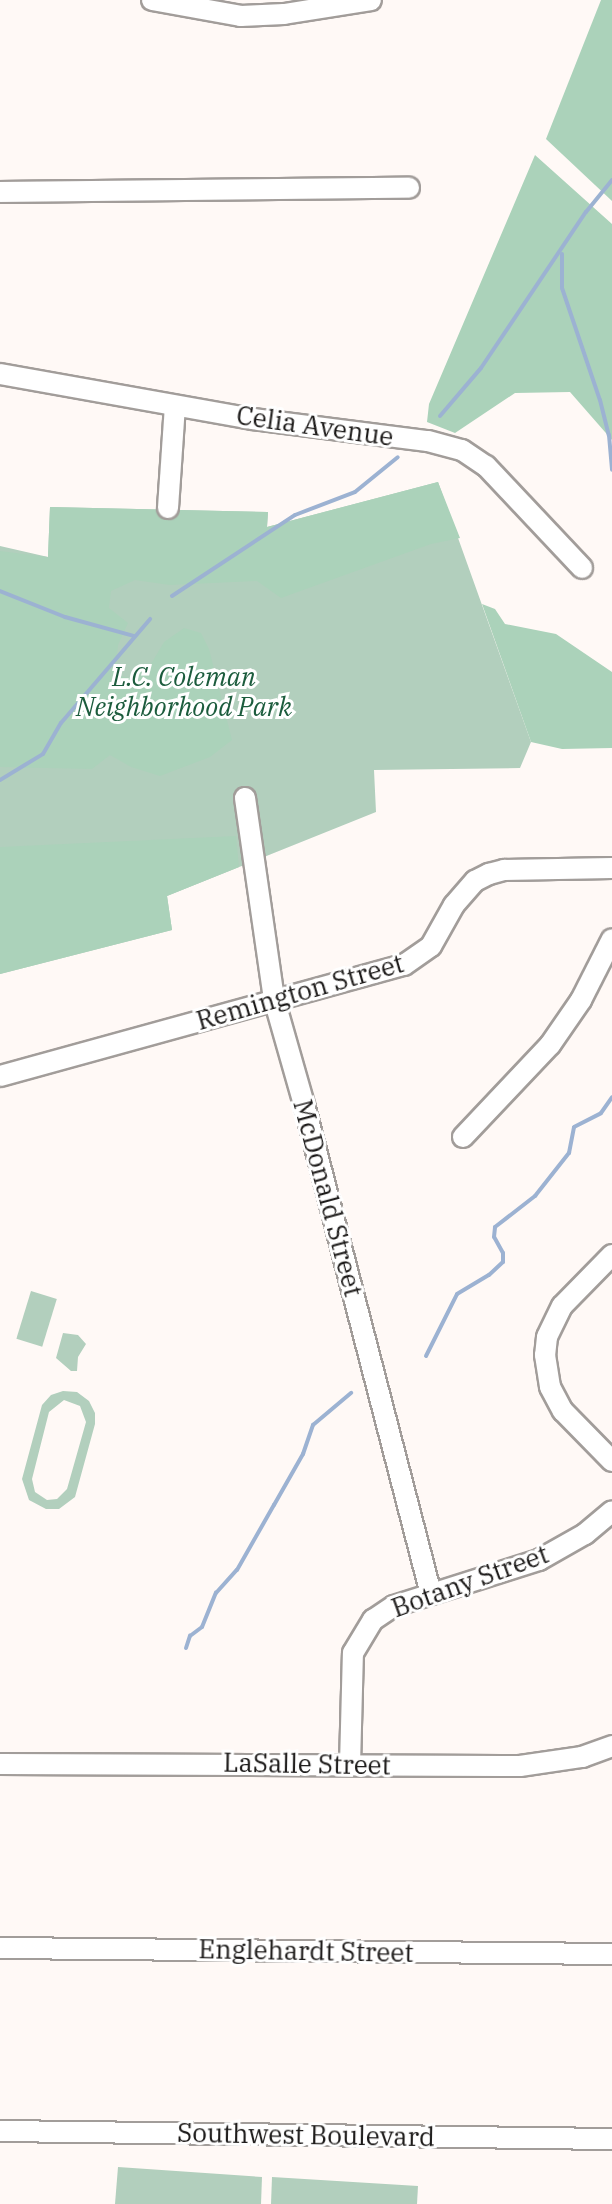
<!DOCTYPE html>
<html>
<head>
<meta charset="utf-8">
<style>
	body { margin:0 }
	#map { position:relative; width:612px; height:2204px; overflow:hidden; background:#fff9f6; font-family:"IBM Plex Serif",serif }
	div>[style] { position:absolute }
	.green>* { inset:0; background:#b2cfbd; transform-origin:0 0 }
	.forest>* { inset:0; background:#abd2ba }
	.stream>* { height:4px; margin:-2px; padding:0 2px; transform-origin:2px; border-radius:2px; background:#9cb2d2 }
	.roads { filter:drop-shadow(2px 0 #a29d9a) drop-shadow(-2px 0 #a29d9a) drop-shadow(0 2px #a29d9a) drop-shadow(0 -2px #a29d9a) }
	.minor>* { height:20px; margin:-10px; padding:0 10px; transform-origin:10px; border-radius:10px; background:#fff }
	span { translate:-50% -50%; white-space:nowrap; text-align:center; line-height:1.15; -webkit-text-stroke:6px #fff; paint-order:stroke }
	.street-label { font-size:26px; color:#1c1a19 }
	.park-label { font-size:26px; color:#1c5c3d; font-style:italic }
</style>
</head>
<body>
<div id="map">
	<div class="green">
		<i style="clip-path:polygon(438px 482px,531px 742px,520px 768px,374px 770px,376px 812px,167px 896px,172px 930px,0 974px,0 546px,48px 557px,50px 507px,268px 512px,267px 527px)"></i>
		<i style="left:31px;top:1291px;width:27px;height:50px;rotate:17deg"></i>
		<i style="clip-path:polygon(63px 1333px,78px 1335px,86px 1344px,78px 1357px,77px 1371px,71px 1371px,56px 1358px)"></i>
		<i style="clip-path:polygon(evenodd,63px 1391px,77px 1392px,89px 1401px,95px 1413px,95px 1424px,75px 1497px,59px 1509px,46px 1509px,29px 1500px,22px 1479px,42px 1405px,51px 1395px,63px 1391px,64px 1400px,80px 1406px,86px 1422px,67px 1489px,57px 1499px,47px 1500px,35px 1492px,32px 1479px,49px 1412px,64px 1400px)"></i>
		<i style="clip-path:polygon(118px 2167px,262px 2177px,261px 2204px,115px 2204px)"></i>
		<i style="clip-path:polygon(272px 2177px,418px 2186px,417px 2204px,271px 2204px)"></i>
	</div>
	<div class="forest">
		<i style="clip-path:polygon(601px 0,612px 0,612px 201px,546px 139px)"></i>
		<i style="clip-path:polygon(535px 155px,612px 224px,612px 440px,570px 392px,515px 393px,455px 433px,427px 422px,429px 404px)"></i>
		<i style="clip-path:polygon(438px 482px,460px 538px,431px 544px,281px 598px,257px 581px,170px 585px,135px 580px,111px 591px,109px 608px,128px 623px,118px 645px,115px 675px,130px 678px,151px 664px,164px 642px,184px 628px,201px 633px,209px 649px,232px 740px,210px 757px,160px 776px,131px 767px,110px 755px,92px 769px,0 767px,0 551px,48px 557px,50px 507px,268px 512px,267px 527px)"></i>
		<i style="clip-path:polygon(482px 604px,495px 609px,505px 624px,556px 634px,612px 672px,612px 748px,562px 749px,531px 742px)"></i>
		<i style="clip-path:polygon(236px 836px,239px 867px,167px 896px,172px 930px,0 974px,0 847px)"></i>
	</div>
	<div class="stream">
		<i style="left:562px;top:254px;width:34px;rotate:90deg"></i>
		<i style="left:562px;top:288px;width:118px;rotate:71.3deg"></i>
		<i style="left:600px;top:400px;width:36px;rotate:76deg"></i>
		<i style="left:609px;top:435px;width:35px;rotate:85deg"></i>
		<i style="left:440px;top:416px;width:63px;rotate:-49.5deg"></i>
		<i style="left:481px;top:368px;width:188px;rotate:-56.1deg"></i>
		<i style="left:586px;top:212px;width:41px;rotate:-50.9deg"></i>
		<i style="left:0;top:591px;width:70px;rotate:21.8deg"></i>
		<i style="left:65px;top:617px;width:72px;rotate:15.4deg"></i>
		<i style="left:172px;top:596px;width:147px;rotate:-33.4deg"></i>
		<i style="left:295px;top:515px;width:64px;rotate:-21deg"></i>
		<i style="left:355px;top:492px;width:55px;rotate:-39.1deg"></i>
		<i style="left:0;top:780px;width:50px;rotate:-31.2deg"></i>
		<i style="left:43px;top:754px;width:36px;rotate:-60deg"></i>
		<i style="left:61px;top:723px;width:137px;rotate:-49.4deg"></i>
		<i style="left:426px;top:1356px;width:69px;rotate:-63.4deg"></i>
		<i style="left:457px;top:1294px;width:37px;rotate:-31deg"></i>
		<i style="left:489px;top:1275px;width:19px;rotate:-43deg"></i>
		<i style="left:503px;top:1262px;width:9px;rotate:-90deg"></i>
		<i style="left:503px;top:1253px;width:18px;rotate:-119deg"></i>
		<i style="left:494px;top:1237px;width:10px;rotate:-84deg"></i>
		<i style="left:495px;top:1227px;width:51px;rotate:-37.8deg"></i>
		<i style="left:535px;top:1196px;width:55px;rotate:-51.7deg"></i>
		<i style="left:569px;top:1153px;width:26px;rotate:-79deg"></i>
		<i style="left:574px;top:1127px;width:30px;rotate:-27deg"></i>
		<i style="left:601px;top:1113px;width:19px;rotate:-55deg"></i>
		<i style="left:186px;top:1648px;width:13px;rotate:-72deg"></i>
		<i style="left:190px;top:1636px;width:15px;rotate:-37deg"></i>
		<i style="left:202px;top:1627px;width:37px;rotate:-68deg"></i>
		<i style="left:216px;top:1593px;width:31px;rotate:-48deg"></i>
		<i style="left:237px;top:1570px;width:75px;rotate:-60.4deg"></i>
		<i style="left:274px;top:1505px;width:59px;rotate:-60.4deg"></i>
		<i style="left:303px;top:1454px;width:31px;rotate:-71deg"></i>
		<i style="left:313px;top:1425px;width:50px;rotate:-40.1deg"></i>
	</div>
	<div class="roads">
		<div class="minor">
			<i style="left:152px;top:0;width:90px;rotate:10.2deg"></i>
			<i style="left:241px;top:16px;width:43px;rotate:-2.7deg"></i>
			<i style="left:284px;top:14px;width:88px;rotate:-9.1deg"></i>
			<i style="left:0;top:192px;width:409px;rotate:-0.6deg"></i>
			<i style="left:0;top:374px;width:257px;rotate:10.1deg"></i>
			<i style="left:253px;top:419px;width:176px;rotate:7.2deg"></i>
			<i style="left:428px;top:441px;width:35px;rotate:15deg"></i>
			<i style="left:462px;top:450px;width:29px;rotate:34deg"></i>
			<i style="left:486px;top:466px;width:140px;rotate:46.7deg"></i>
			<i style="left:168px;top:508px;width:102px;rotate:-86.1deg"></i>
			<i style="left:245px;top:798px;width:203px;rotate:81.8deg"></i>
			<i style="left:274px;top:999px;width:113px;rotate:74.1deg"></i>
			<i style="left:305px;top:1108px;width:502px;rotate:75.47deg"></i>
			<i style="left:0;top:1076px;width:419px;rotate:-15.4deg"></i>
			<i style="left:404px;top:965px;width:33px;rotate:-35deg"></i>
			<i style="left:431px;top:946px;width:47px;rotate:-60.7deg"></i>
			<i style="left:454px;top:905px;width:32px;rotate:-49deg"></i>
			<i style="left:475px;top:881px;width:16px;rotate:-27deg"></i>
			<i style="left:489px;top:874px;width:16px;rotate:-15deg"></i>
			<i style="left:504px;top:870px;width:108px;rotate:-1.1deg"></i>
			<i style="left:463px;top:1137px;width:127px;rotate:-46.6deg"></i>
			<i style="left:550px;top:1045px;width:55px;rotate:-55.4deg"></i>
			<i style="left:581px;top:1000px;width:68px;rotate:-63.1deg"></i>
			<i style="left:612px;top:1255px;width:71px;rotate:134.4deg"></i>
			<i style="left:562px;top:1306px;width:34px;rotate:116deg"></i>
			<i style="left:547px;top:1337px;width:18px;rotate:96deg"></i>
			<i style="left:545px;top:1355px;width:32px;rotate:81deg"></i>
			<i style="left:550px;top:1387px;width:27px;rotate:62deg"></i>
			<i style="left:563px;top:1411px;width:70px;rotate:45.6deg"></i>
			<i style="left:0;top:1764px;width:520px;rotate:0.22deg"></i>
			<i style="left:520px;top:1766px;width:63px;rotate:-8.3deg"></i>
			<i style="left:582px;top:1757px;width:32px;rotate:-20deg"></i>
			<i style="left:350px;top:1765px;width:112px;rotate:-88.5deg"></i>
			<i style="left:353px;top:1653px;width:39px;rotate:-59deg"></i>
			<i style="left:373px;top:1620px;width:25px;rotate:-34deg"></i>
			<i style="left:394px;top:1606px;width:152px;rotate:-17.6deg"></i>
			<i style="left:539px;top:1560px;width:53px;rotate:-29.5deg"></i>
			<i style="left:585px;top:1534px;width:35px;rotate:-40deg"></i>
			<i style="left:0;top:1948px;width:612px;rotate:0.56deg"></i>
			<i style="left:0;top:2131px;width:612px;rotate:0.75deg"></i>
		</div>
	</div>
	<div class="street-label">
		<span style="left:315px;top:426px;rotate:8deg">Celia Avenue</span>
		<span style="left:300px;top:992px;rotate:-16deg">Remington Street</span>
		<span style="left:328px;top:1198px;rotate:75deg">McDonald Street</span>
		<span style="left:470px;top:1581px;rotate:-20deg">Botany Street</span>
		<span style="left:307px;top:1764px;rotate:1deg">LaSalle Street</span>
		<span style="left:306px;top:1951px;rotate:1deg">Englehardt Street</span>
		<span style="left:306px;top:2135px;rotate:1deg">Southwest Boulevard</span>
	</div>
	<div class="park-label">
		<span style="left:184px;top:692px">L.C. Coleman<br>Neighborhood Park</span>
	</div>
</div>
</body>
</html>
